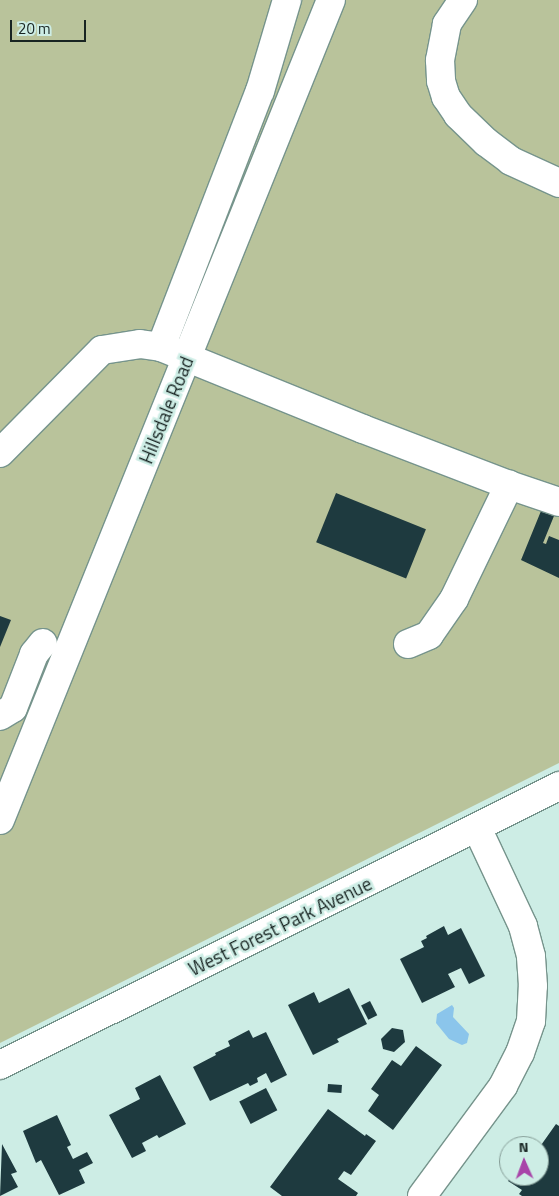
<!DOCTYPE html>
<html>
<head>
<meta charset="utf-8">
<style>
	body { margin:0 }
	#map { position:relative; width:559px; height:1196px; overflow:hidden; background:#cdede5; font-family:"Titillium Web",sans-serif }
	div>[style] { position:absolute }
	.green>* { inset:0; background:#b9c39b }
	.water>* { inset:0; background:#8bc5eb }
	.building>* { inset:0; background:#1e3a3f; transform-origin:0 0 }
	.roads { filter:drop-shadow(1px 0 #76948c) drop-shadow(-1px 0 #76948c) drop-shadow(0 1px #76948c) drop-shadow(0 -1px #76948c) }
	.minor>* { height:28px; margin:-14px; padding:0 14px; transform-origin:14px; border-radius:14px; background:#fff }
	.major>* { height:28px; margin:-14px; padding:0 14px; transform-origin:14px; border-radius:14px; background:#fff }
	span { translate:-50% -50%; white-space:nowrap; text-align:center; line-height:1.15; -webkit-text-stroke:5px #cdede5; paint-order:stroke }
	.street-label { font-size:19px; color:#182422 }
	.north { position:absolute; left:499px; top:1136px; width:50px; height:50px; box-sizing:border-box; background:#cdede5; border:1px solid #859d97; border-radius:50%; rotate:358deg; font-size:14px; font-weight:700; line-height:20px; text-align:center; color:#182422 }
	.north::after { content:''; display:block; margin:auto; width:18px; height:22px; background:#a844a9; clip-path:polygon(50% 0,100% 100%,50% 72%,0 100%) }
	.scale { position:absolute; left:10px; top:20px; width:76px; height:22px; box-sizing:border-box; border:2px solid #182422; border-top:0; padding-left:6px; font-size:15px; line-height:18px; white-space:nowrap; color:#182422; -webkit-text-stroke:4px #cdede5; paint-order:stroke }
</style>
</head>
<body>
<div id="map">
	<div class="green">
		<i style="clip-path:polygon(0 0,559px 0,559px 763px,0 1043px)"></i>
	</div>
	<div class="water">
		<i style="clip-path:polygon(452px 1005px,454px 1008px,453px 1017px,469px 1034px,467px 1043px,462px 1045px,449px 1039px,436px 1023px,437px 1014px)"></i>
	</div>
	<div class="building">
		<i style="left:336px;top:493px;width:97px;height:53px;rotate:22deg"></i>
		<i style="clip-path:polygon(541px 511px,554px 516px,543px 543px,546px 544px,549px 536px,559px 540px,559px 578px,521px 560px)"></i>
		<i style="clip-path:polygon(0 616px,11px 620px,0 647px)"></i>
		<i style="clip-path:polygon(444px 926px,448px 935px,461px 928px,485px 976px,469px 984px,461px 968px,448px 974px,455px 987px,422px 1003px,400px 959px,424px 947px,421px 941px,427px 938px,426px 936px)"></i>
		<i style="clip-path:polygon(349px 988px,367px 1024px,337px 1039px,339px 1042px,313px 1055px,288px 1005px,314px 992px,319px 1003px)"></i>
		<i style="left:370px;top:1001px;width:16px;height:10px;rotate:63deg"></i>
		<i style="clip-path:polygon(392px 1028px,403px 1030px,405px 1042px,394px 1052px,383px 1049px,381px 1039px)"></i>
		<i style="clip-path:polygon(249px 1030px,253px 1038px,266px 1032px,287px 1075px,271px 1083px,266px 1073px,257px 1078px,258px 1082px,250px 1086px,248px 1083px,210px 1101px,193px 1067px,216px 1055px,215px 1053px,230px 1046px,228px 1041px)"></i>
		<i style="clip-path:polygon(416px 1046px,442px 1065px,393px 1130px,368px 1111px,379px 1095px,371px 1089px,392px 1060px,401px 1066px)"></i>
		<i style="clip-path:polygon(160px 1075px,186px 1124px,159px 1138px,157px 1135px,142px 1143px,146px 1151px,132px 1158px,109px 1115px,140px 1099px,135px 1088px)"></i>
		<i style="left:328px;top:1084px;width:14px;height:8px;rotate:4deg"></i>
		<i style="left:266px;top:1088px;width:25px;height:30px;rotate:63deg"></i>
		<i style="clip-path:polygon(328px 1109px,365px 1136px,366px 1134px,376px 1141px,351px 1175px,344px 1171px,338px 1179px,358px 1193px,356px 1196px,282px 1196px,270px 1187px)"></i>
		<i style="clip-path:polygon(57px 1115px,71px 1145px,67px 1147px,73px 1159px,87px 1152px,93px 1163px,79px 1170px,85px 1183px,59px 1195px,41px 1160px,36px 1163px,23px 1131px)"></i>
		<i style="clip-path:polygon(556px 1124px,559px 1126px,559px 1196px,522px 1196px,519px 1194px,522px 1190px,508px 1181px,512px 1176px,539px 1176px,539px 1156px,543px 1150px,539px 1148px)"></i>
		<i style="clip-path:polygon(2px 1144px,17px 1172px,11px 1174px,18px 1187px,0 1196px)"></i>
	</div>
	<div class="roads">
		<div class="minor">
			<i style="left:463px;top:0;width:29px;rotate:124deg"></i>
			<i style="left:447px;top:24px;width:37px;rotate:101deg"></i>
			<i style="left:440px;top:60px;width:21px;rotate:87deg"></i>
			<i style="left:441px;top:81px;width:17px;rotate:73deg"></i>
			<i style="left:446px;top:97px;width:22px;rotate:56deg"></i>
			<i style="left:458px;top:115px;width:39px;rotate:44deg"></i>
			<i style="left:486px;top:142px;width:31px;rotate:37deg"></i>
			<i style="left:511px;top:161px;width:53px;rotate:24.6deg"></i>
			<i style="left:161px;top:347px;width:274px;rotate:-68.9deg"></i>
			<i style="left:260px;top:91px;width:95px;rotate:-73.5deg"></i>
			<i style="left:0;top:453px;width:145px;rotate:-45.3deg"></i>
			<i style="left:102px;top:350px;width:38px;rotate:-9deg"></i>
			<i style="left:140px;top:344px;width:21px;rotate:8deg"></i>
			<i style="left:161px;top:347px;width:218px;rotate:22.1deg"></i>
			<i style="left:363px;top:429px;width:156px;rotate:21deg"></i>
			<i style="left:509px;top:485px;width:53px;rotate:18.8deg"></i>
			<i style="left:408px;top:644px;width:23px;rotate:-23deg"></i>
			<i style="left:429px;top:635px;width:44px;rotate:-55.2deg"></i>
			<i style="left:454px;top:599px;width:127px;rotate:-64.2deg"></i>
			<i style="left:0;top:716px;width:15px;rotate:-32deg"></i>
			<i style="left:13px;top:708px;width:58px;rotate:-68.7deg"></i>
			<i style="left:34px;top:654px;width:14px;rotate:-51deg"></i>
			<i style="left:422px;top:1196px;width:137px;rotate:-53.6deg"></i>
			<i style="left:503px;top:1086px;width:37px;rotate:-63deg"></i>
			<i style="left:520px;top:1053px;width:34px;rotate:-71deg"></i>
			<i style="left:531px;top:1021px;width:35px;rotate:-87deg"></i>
			<i style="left:533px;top:986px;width:30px;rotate:-94deg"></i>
			<i style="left:531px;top:956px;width:31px;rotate:-105deg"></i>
			<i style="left:523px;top:926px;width:108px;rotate:-115.1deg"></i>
		</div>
		<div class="major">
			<i style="left:0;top:820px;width:884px;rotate:-68.02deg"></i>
			<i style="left:0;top:1065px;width:625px;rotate:-26.52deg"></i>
		</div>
	</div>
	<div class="street-label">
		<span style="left:166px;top:410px;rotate:-68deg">Hillsdale Road</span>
		<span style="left:280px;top:926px;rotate:-26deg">West Forest Park Avenue</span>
	</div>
	<div class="north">N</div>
	<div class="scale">20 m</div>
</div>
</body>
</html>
